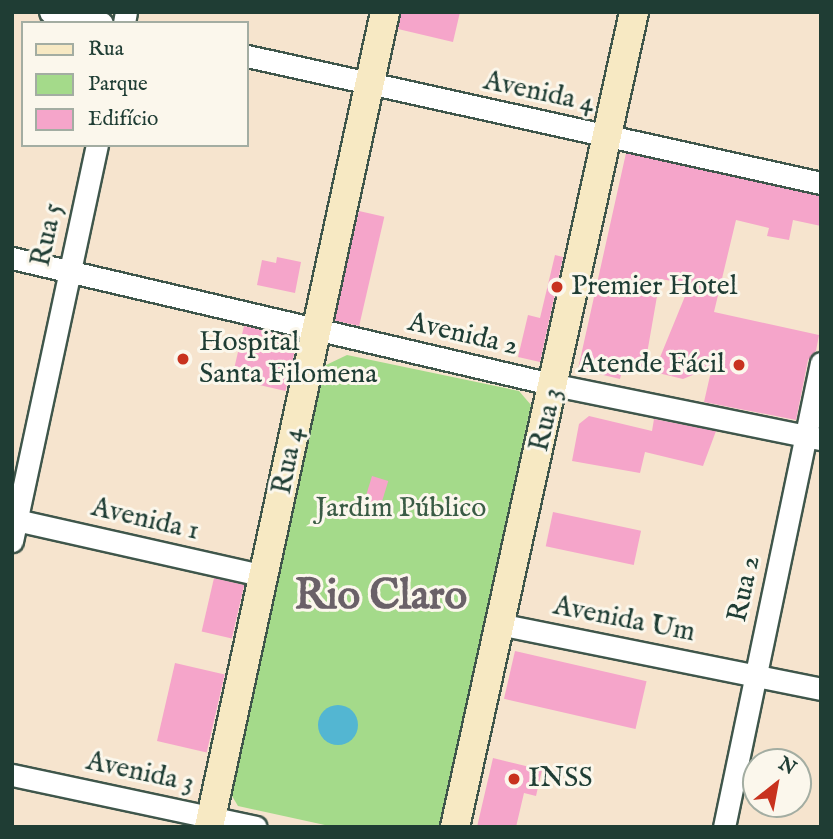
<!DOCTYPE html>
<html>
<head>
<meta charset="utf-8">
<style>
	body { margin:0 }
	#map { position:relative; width:833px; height:839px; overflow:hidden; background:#f6e4ce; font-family:"IM FELL English",serif }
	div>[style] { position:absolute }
	.green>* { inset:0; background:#a4da8a }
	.water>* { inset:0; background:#53b6d2 }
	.round { border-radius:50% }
	.building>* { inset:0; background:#f5a5ca; transform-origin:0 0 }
	.roads { filter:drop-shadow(2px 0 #3f564b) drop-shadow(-2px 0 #3f564b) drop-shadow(0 2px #3f564b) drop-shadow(0 -2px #3f564b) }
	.street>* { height:21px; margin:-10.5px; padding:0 10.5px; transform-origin:10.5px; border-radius:10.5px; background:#fff }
	.secondary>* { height:28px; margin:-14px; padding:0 14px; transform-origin:14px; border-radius:14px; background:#f7e9c3 }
	.dots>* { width:19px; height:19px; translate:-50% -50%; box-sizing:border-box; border:4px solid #fbf7ec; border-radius:50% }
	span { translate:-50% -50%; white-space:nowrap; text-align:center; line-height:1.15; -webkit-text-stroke:6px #fbf7ec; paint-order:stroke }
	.street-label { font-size:28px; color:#1f3d34 }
	.poi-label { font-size:28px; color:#1f3d34 }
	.left { translate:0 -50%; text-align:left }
	.right { translate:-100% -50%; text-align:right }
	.park-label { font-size:28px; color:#3a5c45 }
	.town-label { font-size:42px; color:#6a6168; font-weight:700 }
	.frame { position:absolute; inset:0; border:14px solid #1f3d34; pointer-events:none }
	.legend { position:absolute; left:21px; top:21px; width:228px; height:126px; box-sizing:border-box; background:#fbf7ec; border:2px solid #a3ada2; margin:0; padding:9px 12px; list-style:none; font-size:21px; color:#1f3d34 }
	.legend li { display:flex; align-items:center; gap:14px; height:35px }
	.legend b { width:35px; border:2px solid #a3ada2 }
	.north { position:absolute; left:742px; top:748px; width:70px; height:70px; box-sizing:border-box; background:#fbf7ec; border:2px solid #a3ada2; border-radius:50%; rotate:31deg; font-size:19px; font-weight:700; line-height:28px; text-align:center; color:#1f3d34 }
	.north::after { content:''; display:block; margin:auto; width:24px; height:32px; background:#c8321e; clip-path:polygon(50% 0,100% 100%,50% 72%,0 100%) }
</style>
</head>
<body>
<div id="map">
	<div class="green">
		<i style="clip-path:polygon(347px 355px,519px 391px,531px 405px,439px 827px,334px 827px,238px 806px,232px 796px,324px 366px)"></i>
	</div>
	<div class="water">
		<i class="round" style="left:318px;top:705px;width:40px;height:40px"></i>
	</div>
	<div class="building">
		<i style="clip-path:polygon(401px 12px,460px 12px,453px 42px,398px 29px)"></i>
		<i style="clip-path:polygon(626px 153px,821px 196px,821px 226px,793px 220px,789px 240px,767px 236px,769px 228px,736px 220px,714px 312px,819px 335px,816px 351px,808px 360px,796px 420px,704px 402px,712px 367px,683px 379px,654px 372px,690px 284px,660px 279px,644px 371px,623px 367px,620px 379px,578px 369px)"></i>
		<i style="left:359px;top:211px;width:26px;height:112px;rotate:13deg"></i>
		<i style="clip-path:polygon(555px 255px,563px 257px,540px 362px,518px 357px,528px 315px,540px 318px)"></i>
		<i style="clip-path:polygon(277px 257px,301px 262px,295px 293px,257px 285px,262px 260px,276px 263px)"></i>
		<i style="left:244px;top:326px;width:55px;height:54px;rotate:13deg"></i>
		<i style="clip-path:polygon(589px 416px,652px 431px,654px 419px,716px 431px,703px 466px,645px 452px,640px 473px,572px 461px,579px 424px)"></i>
		<i style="left:372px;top:476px;width:17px;height:29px;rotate:17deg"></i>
		<i style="left:553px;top:512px;width:90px;height:35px;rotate:12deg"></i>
		<i style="left:214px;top:578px;width:31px;height:55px;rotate:13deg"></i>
		<i style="left:515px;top:651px;width:135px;height:49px;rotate:13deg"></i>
		<i style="left:175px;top:663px;width:51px;height:80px;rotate:13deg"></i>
		<i style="clip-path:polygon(493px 758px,542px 770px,536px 796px,524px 793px,516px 827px,477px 827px)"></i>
	</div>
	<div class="roads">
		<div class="street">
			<i style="left:50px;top:12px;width:53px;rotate:11.9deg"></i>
			<i style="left:124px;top:23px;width:11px;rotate:-80deg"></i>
			<i style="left:247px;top:56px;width:588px;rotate:12.48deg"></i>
			<i style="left:12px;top:258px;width:558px;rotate:13.16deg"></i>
			<i style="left:555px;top:385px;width:271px;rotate:11.5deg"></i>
			<i style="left:12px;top:519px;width:259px;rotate:12.7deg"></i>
			<i style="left:12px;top:541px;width:405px;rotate:-77.9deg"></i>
			<i style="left:499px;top:624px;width:328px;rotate:11.4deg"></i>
			<i style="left:12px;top:775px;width:249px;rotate:12deg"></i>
			<i style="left:724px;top:827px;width:474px;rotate:-78.2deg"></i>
		</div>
		<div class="secondary">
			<i style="left:209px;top:827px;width:834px;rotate:-77.81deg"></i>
			<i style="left:455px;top:827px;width:834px;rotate:-77.61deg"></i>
		</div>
	</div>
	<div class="dots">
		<i style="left:557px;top:287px;background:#c8321e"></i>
		<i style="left:183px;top:359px;background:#c8321e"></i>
		<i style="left:739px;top:365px;background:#c8321e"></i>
		<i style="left:514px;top:779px;background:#c8321e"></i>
	</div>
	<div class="street-label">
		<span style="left:539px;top:93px;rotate:12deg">Avenida 4</span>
		<span style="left:48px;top:235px;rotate:-78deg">Rua 5</span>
		<span style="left:463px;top:335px;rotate:13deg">Avenida 2</span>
		<span style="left:547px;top:420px;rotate:-77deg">Rua 3</span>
		<span style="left:289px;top:461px;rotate:-79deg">Rua 4</span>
		<span style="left:145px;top:520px;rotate:13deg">Avenida 1</span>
		<span style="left:745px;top:589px;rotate:-78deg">Rua 2</span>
		<span style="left:624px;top:620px;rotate:11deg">Avenida Um</span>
		<span style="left:140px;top:773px;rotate:12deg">Avenida 3</span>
	</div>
	<div class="poi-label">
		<span class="left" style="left:571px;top:287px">Premier Hotel</span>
		<span class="left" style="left:199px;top:359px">Hospital<br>Santa Filomena</span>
		<span class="right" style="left:725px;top:365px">Atende Fácil</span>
		<span class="left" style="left:528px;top:779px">INSS</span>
	</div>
	<div class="park-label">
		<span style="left:401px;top:509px">Jardim Público</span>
	</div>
	<div class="town-label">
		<span style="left:381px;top:597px">Rio Claro</span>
	</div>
	<div class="frame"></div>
	<ul class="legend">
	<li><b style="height:9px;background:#f7e9c3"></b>Rua</li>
	<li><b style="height:19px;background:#a4da8a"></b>Parque</li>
	<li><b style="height:19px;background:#f5a5ca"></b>Edifício</li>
	</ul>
	<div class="north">N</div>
</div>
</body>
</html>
